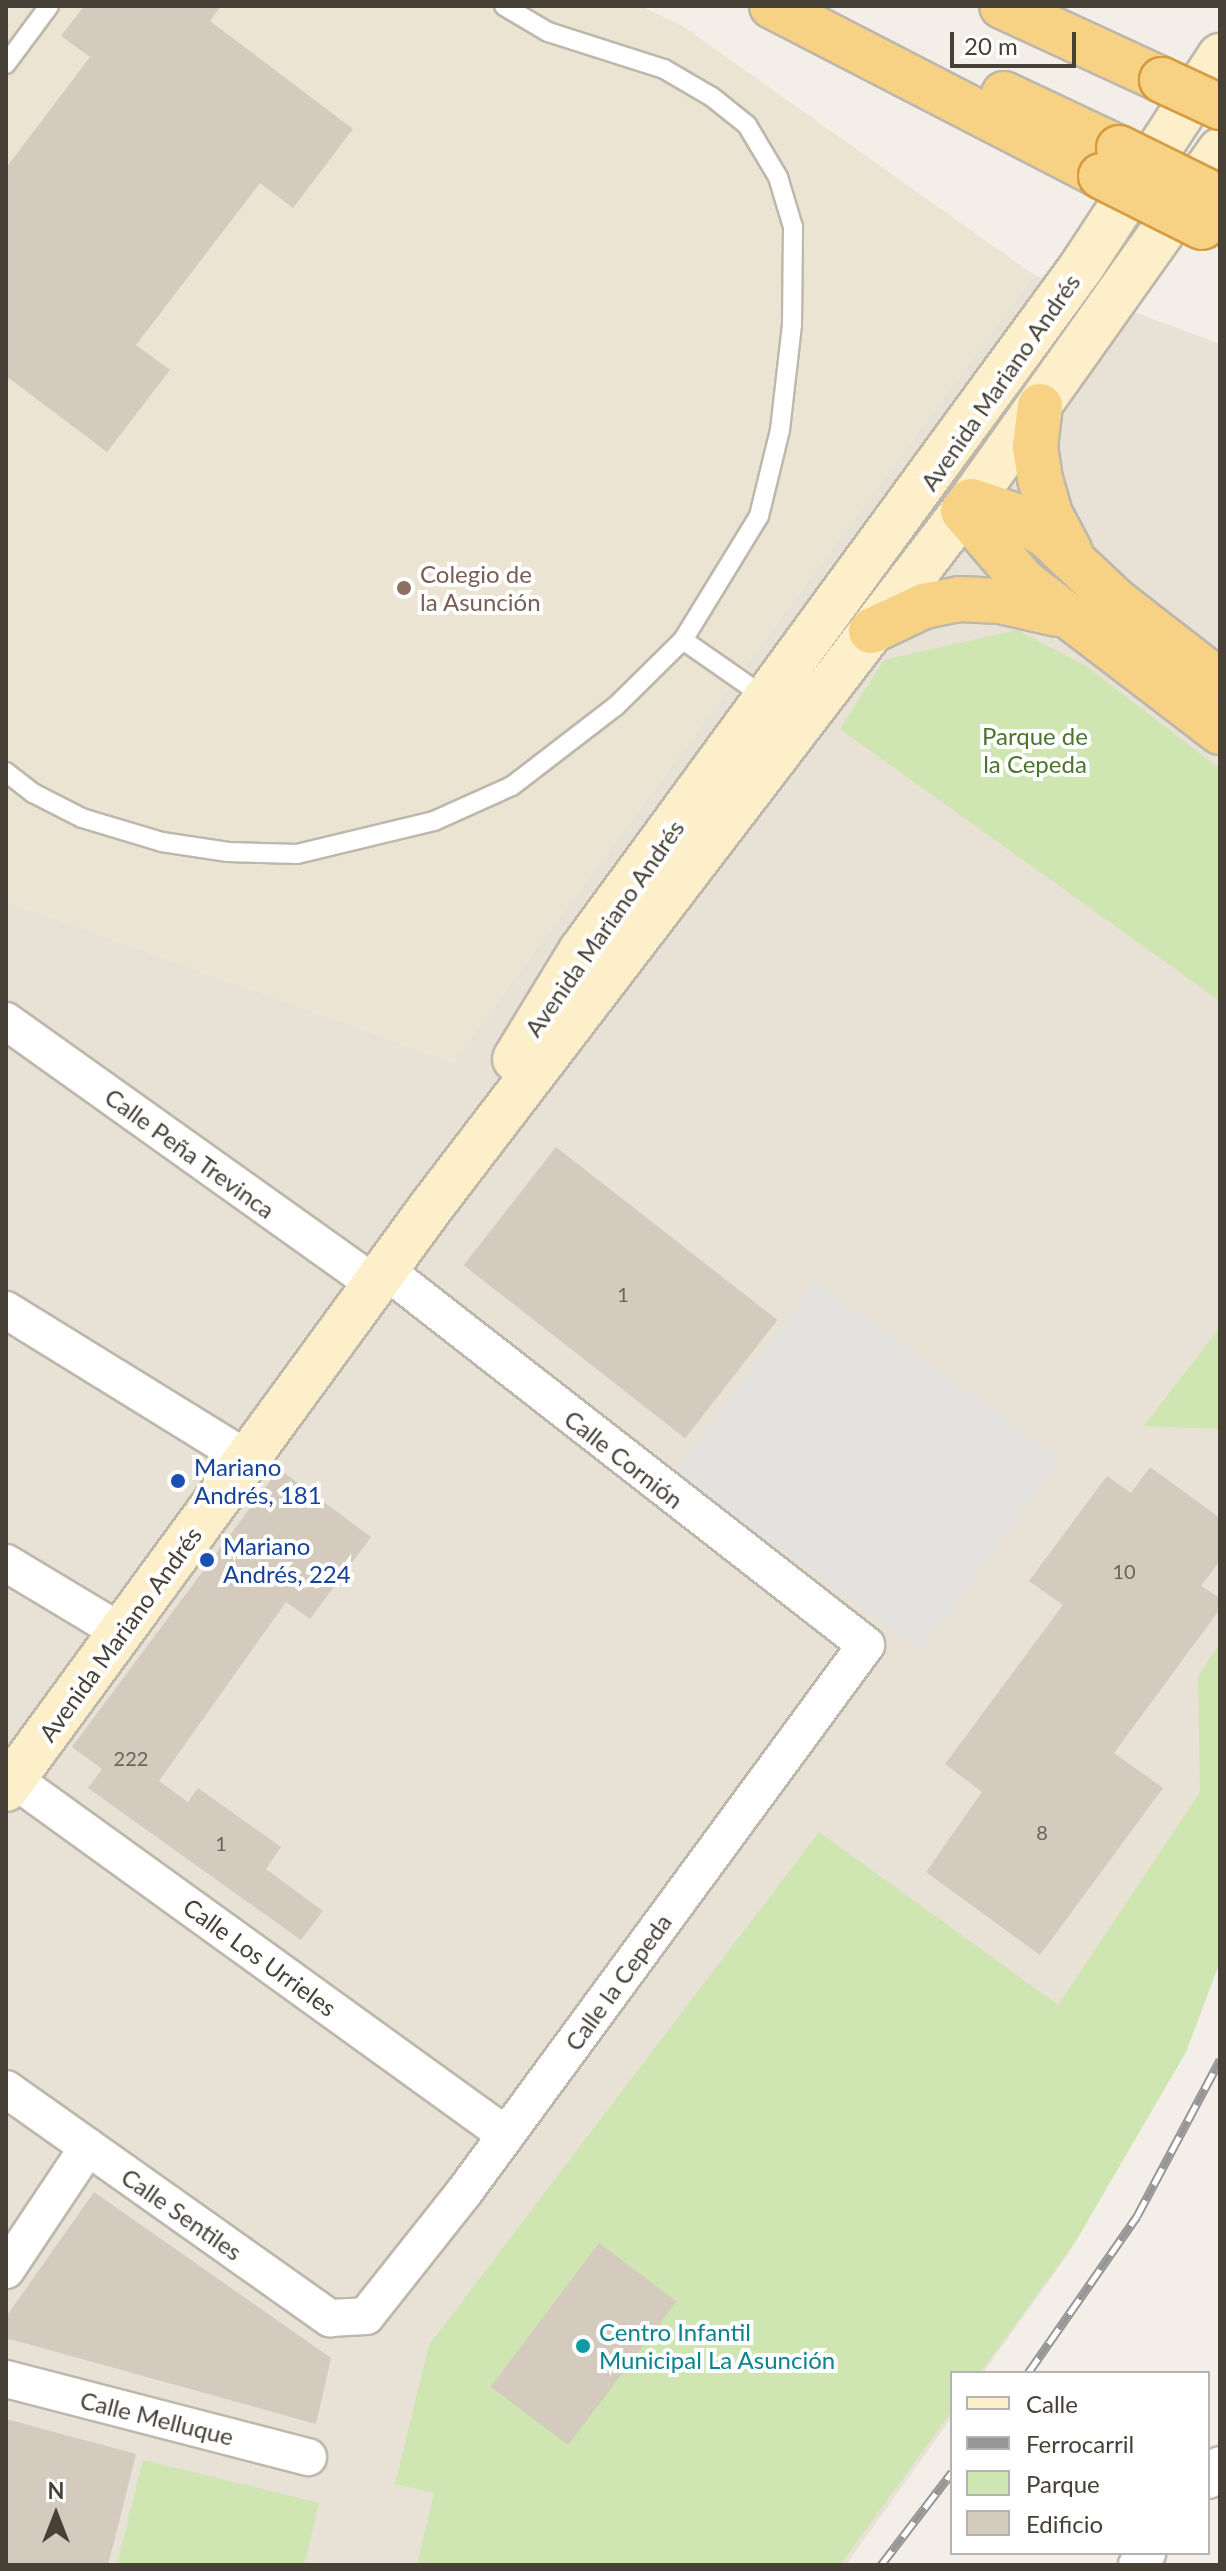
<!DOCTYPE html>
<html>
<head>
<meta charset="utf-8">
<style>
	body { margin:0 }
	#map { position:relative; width:1226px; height:2571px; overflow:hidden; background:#f3efe8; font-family:Lato,sans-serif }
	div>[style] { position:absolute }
	.residential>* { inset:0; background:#e7e1d6 }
	.education>* { inset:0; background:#ebe4d2 }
	.green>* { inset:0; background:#cfe5b2 }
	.parking>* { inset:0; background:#e4e2df; transform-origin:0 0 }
	.building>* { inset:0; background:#d4cbbe; transform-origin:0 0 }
	.roads { filter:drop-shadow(2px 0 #beb7ab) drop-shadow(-2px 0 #beb7ab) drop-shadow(0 2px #beb7ab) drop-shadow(0 -2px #beb7ab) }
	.service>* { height:18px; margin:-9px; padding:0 9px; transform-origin:9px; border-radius:9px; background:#fff }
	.minor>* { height:36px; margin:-18px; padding:0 18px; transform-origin:18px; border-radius:18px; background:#fff }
	.secondary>* { height:44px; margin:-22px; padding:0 22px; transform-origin:22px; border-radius:22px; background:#fcefc9 }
	.trunk>* { height:44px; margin:-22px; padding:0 22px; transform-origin:22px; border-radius:22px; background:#f8d284 }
	.rail>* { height:9px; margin-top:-4.5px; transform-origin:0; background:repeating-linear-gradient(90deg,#fff 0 18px,#969696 0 36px); box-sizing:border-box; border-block:2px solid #969696 }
	.bridges { filter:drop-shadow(2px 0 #d69b3f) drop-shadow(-2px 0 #d69b3f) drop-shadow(0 2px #d69b3f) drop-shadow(0 -2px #d69b3f) }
	.trunk-bridge>* { height:44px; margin:-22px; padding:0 22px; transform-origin:22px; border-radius:22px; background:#f8d284 }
	.dots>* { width:22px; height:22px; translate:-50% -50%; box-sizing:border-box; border:4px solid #fff; border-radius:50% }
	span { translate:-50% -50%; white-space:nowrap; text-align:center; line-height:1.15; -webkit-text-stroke:8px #fff; paint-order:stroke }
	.number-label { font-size:20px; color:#6a6359 }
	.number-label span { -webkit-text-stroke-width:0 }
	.street-label { font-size:24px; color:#464037 }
	.education-label { font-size:24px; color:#785e54 }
	.left { translate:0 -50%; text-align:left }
	.park-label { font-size:24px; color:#49752d }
	.transit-label { font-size:24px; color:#164399 }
	.culture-label { font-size:24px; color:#0d838f }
	.frame { position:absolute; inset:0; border:8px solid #464037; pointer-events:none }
	.legend { position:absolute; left:950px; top:2371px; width:260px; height:184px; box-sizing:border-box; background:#fff; border:2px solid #b5b3af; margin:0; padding:10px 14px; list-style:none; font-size:24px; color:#464037 }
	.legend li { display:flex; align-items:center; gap:16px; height:40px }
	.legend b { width:40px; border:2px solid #b5b3af }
	.north { position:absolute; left:16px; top:2475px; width:80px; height:80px; -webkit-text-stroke:6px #fff; paint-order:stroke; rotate:0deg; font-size:22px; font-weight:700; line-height:32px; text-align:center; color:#464037 }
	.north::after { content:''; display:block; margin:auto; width:28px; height:36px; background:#464037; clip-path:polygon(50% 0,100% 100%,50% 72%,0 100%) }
	.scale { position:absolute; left:950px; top:32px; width:126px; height:36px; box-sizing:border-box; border:4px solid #464037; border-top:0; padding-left:10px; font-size:24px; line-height:28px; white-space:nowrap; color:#464037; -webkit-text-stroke:6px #fff; paint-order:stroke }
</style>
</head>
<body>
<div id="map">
	<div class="residential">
		<i style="clip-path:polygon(1034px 275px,1220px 344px,1220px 1922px,1199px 1994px,1070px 2251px,983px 2373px,952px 2373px,952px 2417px,846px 2565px,6px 2565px,6px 901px,453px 1062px)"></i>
	</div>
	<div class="education">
		<i style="clip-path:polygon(6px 6px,641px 6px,684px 27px,1034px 275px,453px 1062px,6px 901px)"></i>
	</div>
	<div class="green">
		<i style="clip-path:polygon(1017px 630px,1086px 666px,1220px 769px,1220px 1001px,840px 729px,884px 660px)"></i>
		<i style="clip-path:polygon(1220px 1327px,1220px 1429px,1144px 1426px)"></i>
		<i style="clip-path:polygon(1220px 1643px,1220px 1962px,1186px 2052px,1076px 2241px,980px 2373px,952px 2373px,952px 2411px,840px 2565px,417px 2565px,434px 2493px,395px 2484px,429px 2345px,819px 1832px,1058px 2005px,1200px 1792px,1198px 1676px)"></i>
		<i style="clip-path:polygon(143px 2460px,319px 2503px,304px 2565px,117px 2565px)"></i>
	</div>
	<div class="parking">
		<i style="left:815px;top:1281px;width:303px;height:237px;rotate:36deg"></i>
	</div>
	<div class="building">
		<i style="clip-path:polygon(84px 6px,221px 6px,210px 21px,353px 129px,293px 208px,260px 183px,136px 345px,170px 370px,107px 452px,6px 376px,6px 168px,90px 57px,61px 36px)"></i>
		<i style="left:556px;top:1147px;width:281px;height:150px;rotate:38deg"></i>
		<i style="clip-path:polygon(1150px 1467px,1220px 1518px,1220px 1561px,1201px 1586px,1220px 1598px,1220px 1609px,1114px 1753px,1163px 1788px,1040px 1955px,926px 1872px,982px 1792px,945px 1764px,1063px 1605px,1029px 1581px,1107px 1476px,1131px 1493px)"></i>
		<i style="clip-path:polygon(279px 1469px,371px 1537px,310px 1619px,286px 1602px,159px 1781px,188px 1802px,198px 1788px,281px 1847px,266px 1869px,323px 1911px,301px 1940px,88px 1788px,102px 1769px,72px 1747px)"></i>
		<i style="clip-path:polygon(94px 2192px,331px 2358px,316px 2424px,6px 2338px,6px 2317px)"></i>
		<i style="left:599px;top:2243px;width:97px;height:180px;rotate:37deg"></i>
		<i style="clip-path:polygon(6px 2419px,136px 2454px,108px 2565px,6px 2565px)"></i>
	</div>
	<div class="roads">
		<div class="service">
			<i style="left:6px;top:64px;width:72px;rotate:-53.4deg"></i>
			<i style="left:683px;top:640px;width:101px;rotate:34.9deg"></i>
			<i style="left:6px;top:772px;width:34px;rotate:38deg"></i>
			<i style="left:33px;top:793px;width:55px;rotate:27deg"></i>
			<i style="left:82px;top:818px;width:84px;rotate:16.7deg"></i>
			<i style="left:162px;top:842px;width:67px;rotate:8.6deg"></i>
			<i style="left:228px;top:852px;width:69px;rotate:1.7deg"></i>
			<i style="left:297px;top:854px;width:141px;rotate:-13.5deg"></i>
			<i style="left:434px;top:821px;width:85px;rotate:-24.2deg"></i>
			<i style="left:512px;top:786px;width:131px;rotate:-37.6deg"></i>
			<i style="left:616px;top:706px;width:94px;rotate:-44.6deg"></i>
			<i style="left:683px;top:640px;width:145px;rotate:-58.5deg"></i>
			<i style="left:759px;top:516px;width:89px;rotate:-76.3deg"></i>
			<i style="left:780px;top:430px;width:106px;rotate:-83.5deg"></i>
			<i style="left:792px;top:325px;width:98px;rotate:-89.4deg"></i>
			<i style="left:793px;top:227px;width:52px;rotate:-106.7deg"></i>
			<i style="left:778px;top:177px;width:61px;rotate:-120.8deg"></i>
			<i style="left:747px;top:125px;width:45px;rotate:-141.3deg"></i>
			<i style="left:712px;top:97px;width:56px;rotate:-149.7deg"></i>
			<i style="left:664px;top:69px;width:122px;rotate:-162.3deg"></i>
			<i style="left:548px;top:32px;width:51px;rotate:-149.4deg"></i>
		</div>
		<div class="minor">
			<i style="left:6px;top:1021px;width:453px;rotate:35.5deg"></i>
			<i style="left:6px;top:1310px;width:283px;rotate:31.7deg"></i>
			<i style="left:6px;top:1563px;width:134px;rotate:31deg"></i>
			<i style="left:13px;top:1779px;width:608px;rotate:35.83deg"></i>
			<i style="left:6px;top:2089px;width:397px;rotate:35.3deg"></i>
			<i style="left:330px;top:2318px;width:36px;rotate:-3deg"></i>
			<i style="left:366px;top:2316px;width:159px;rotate:-51.6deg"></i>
			<i style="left:465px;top:2191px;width:677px;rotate:-53.71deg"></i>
			<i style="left:866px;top:1645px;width:610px;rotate:-142.06deg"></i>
			<i style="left:6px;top:2270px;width:148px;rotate:-56.3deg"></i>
			<i style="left:6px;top:2379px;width:312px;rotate:14.5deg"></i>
			<i style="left:1208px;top:2480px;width:19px;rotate:-51deg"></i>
			<i style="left:1137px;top:2565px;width:16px;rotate:-50deg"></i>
		</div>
		<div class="secondary">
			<i style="left:515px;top:1059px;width:127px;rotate:-58.6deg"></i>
			<i style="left:581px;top:951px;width:845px;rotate:-53.81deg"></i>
			<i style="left:1080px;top:269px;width:255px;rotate:-56.7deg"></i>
			<i style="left:6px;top:1789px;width:721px;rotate:-53.86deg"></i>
			<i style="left:431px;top:1207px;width:889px;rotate:-52.59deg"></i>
			<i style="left:971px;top:501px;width:430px;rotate:-54.6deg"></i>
		</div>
		<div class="trunk">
			<i style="left:772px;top:6px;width:370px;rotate:27.3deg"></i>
			<i style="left:1002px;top:6px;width:176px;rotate:24.8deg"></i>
			<i style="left:1004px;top:94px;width:127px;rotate:25.2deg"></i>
			<i style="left:1040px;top:406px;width:41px;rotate:97deg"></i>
			<i style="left:1035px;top:447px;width:32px;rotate:81deg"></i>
			<i style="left:1040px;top:479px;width:36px;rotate:74deg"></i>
			<i style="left:1050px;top:514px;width:43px;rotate:62.2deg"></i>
			<i style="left:971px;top:501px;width:41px;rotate:18.4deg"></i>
			<i style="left:1010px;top:514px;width:43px;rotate:30.7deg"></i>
			<i style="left:1047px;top:536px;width:95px;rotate:43.3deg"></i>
			<i style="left:1116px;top:601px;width:132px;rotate:37.9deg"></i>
			<i style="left:963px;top:511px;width:94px;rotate:49.3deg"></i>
			<i style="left:1024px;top:582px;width:247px;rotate:37.4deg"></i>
			<i style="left:871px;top:631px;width:59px;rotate:-25.3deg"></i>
			<i style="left:924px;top:606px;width:37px;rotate:-11deg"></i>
			<i style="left:960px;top:599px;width:40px;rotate:2.9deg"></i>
			<i style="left:1000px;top:601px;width:58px;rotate:12.8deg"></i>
		</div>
	</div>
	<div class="rail">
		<i style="left:1028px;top:2373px;width:191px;rotate:-55.2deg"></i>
		<i style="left:1137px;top:2216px;width:177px;rotate:-62deg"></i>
		<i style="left:881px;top:2565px;width:117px;rotate:-52.6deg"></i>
	</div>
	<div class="bridges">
		<div class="trunk-bridge">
			<i style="left:1162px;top:80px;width:64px;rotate:25deg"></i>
			<i style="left:1119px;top:148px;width:113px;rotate:26.3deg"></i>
			<i style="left:1101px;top:176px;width:113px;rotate:26.8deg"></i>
		</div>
	</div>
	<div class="dots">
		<i style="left:404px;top:588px;background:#8d6e63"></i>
		<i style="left:178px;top:1481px;background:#1a4fb4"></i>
		<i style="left:207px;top:1560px;background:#1a4fb4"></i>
		<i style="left:583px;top:2346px;background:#0f9aa8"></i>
	</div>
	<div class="number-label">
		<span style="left:623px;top:1294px">1</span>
		<span style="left:1124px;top:1571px">10</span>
		<span style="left:131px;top:1758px">222</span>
		<span style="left:1042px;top:1832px">8</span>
		<span style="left:221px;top:1843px">1</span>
	</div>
	<div class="street-label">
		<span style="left:1000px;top:382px;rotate:-55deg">Avenida Mariano Andrés</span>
		<span style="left:604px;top:928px;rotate:-55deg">Avenida Mariano Andrés</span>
		<span style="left:190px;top:1153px;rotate:36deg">Calle Peña Trevinca</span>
		<span style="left:624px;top:1459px;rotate:38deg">Calle Cornión</span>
		<span style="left:120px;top:1634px;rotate:-54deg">Avenida Mariano Andrés</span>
		<span style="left:260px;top:1957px;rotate:36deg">Calle Los Urrieles</span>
		<span style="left:618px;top:1982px;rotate:-54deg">Calle la Cepeda</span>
		<span style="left:182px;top:2214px;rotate:35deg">Calle Sentiles</span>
		<span style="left:157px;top:2418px;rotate:14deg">Calle Melluque</span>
	</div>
	<div class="education-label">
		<span class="left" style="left:420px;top:588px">Colegio de<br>la Asunción</span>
	</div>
	<div class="park-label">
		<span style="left:1035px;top:750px">Parque de<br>la Cepeda</span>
	</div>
	<div class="transit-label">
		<span class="left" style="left:194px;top:1481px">Mariano<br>Andrés, 181</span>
		<span class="left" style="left:223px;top:1560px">Mariano<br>Andrés, 224</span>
	</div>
	<div class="culture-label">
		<span class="left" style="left:599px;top:2346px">Centro Infantil<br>Municipal La Asunción</span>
	</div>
	<div class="frame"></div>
	<ul class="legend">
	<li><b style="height:10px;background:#fcefc9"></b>Calle</li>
	<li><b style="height:10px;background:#969696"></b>Ferrocarril</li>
	<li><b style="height:22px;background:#cfe5b2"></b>Parque</li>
	<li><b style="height:22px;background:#d4cbbe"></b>Edificio</li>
	</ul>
	<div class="north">N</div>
	<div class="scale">20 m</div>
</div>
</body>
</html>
